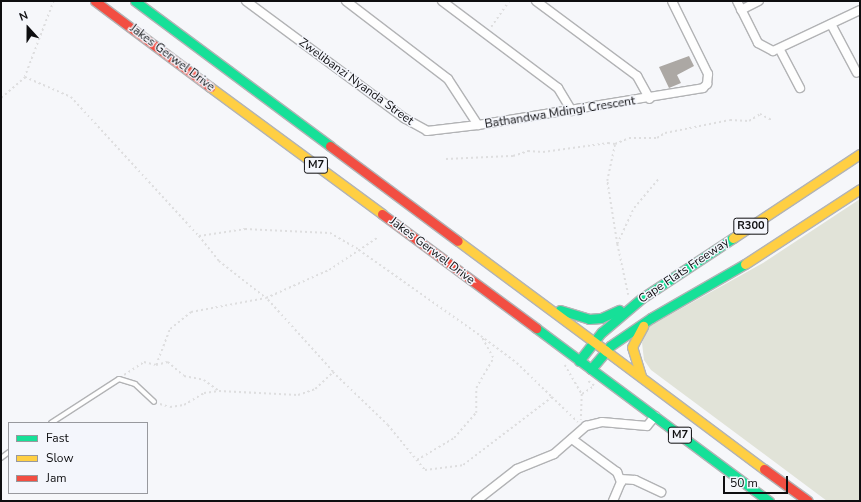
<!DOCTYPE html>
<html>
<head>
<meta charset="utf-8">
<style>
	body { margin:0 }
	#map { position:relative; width:861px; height:502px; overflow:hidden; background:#f6f7fa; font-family:"Nunito Sans",sans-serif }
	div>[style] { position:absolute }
	.green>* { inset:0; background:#e1e3d8 }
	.building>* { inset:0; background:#aca8a4 }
	.path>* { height:1.5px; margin-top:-0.75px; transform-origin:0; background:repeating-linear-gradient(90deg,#dededf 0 2px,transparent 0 5px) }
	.roads { filter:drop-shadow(1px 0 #b2b3b5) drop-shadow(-1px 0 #b2b3b5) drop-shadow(0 1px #b2b3b5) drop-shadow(0 -1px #b2b3b5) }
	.lane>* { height:4px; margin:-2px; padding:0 2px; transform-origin:2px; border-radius:2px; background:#fefefe }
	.street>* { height:8px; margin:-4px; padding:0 4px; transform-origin:4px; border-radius:4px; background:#fefefe }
	.fast>* { height:9px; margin:-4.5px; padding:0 4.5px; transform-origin:4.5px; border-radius:4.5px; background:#16e098 }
	.slow>* { height:9px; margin:-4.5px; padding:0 4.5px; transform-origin:4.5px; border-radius:4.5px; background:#ffcf43 }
	.jam>* { height:9px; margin:-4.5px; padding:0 4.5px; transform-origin:4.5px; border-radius:4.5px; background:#f24e42 }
	span { translate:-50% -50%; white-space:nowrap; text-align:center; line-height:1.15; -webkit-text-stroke:3px #f4f6fc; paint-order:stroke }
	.shield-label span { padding:1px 3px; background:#f4f6fc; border:1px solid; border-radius:3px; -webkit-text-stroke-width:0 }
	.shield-label { font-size:11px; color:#0e0e10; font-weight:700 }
	.street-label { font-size:12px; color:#0e0e10 }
	.frame { position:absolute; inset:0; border:2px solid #0e0e10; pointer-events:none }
	.legend { position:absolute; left:8px; top:422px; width:140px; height:72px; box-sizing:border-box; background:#f4f6fc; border:1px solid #98999e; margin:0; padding:5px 7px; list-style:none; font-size:12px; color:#0e0e10 }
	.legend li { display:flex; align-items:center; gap:8px; height:20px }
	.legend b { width:20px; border:1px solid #98999e }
	.north { position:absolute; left:8px; top:8px; width:40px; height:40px; -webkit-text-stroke:3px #f4f6fc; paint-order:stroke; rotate:339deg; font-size:11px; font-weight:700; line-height:16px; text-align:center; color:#0e0e10 }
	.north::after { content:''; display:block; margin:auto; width:14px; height:18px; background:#0e0e10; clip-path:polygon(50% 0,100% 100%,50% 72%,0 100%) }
	.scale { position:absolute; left:723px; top:476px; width:65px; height:18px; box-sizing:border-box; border:2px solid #0e0e10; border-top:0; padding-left:5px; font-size:12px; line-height:14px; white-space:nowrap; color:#0e0e10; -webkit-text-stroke:3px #f4f6fc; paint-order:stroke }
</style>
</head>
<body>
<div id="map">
	<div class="green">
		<i style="clip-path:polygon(860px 199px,860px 501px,827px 501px,651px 370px,644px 360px,642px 343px,648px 327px,763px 263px)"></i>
	</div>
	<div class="building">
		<i style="clip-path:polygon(689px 56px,694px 66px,677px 75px,681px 83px,669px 88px,659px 67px)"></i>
	</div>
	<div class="path">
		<i style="left:54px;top:1px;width:81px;rotate:110.9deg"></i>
		<i style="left:25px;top:77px;width:50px;rotate:23.5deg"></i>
		<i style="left:71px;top:97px;width:189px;rotate:47.4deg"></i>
		<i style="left:199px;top:236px;width:47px;rotate:-8.7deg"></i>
		<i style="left:245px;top:229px;width:85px;rotate:2.7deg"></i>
		<i style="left:330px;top:233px;width:34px;rotate:30deg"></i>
		<i style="left:359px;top:250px;width:149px;rotate:35.2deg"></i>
		<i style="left:481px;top:336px;width:45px;rotate:36.9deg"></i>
		<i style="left:517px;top:363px;width:49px;rotate:44.2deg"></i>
		<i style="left:491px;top:27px;width:32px;rotate:-55deg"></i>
		<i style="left:1px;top:98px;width:32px;rotate:-41deg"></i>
		<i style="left:446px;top:159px;width:67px;rotate:-2.6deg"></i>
		<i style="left:513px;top:156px;width:16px;rotate:-18deg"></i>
		<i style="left:528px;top:151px;width:15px;rotate:4deg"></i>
		<i style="left:543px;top:152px;width:66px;rotate:-7.9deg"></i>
		<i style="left:608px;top:143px;width:7px;rotate:8deg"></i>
		<i style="left:199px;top:236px;width:32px;rotate:51deg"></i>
		<i style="left:219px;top:261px;width:60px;rotate:38.2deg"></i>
		<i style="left:617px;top:244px;width:64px;rotate:-99deg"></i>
		<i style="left:607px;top:181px;width:38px;rotate:-78deg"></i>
		<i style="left:615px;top:144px;width:15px;rotate:-23deg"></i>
		<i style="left:629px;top:138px;width:28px"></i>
		<i style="left:657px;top:138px;width:9px;rotate:-32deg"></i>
		<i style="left:665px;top:133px;width:66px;rotate:-11.3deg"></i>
		<i style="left:730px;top:120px;width:19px;rotate:3deg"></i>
		<i style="left:749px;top:121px;width:13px;rotate:-32deg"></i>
		<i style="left:760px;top:114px;width:13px;rotate:27deg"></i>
		<i style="left:628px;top:295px;width:52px;rotate:-102.2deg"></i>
		<i style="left:617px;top:244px;width:40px;rotate:-65deg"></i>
		<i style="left:634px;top:208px;width:39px;rotate:-50deg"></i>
		<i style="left:156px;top:365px;width:12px;rotate:-14deg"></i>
		<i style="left:168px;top:362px;width:21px;rotate:41deg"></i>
		<i style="left:184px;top:376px;width:20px;rotate:11deg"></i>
		<i style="left:204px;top:380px;width:19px;rotate:36deg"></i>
		<i style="left:565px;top:365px;width:34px;rotate:60deg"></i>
		<i style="left:582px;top:394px;width:26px;rotate:92deg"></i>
		<i style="left:333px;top:372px;width:76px;rotate:43.9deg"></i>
		<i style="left:388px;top:425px;width:58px;rotate:50.6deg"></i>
		<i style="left:425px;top:470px;width:38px;rotate:-7deg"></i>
		<i style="left:463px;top:465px;width:112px;rotate:-37.4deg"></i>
		<i style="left:552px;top:397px;width:36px;rotate:44deg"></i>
		<i style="left:124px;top:375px;width:24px;rotate:-33deg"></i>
		<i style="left:144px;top:362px;width:12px;rotate:14deg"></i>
		<i style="left:156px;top:365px;width:39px;rotate:-69deg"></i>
		<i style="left:170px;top:329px;width:27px;rotate:-39deg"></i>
		<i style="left:191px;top:312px;width:76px;rotate:-10.6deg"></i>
		<i style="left:582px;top:394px;width:14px;rotate:-34deg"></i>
		<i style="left:594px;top:386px;width:10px;rotate:-143deg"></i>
		<i style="left:160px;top:404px;width:10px;rotate:17deg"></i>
		<i style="left:170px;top:407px;width:14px;rotate:-8deg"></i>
		<i style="left:184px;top:405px;width:23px;rotate:-31deg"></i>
		<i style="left:204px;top:393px;width:15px;rotate:-8deg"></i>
		<i style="left:219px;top:391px;width:79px;rotate:2.9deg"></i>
		<i style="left:298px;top:395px;width:18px;rotate:-19deg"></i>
		<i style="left:315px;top:389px;width:25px;rotate:-43deg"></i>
		<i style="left:333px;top:372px;width:100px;rotate:-132.2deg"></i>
		<i style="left:266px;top:298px;width:69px;rotate:-24deg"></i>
		<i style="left:329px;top:270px;width:58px;rotate:-33.7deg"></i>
		<i style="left:417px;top:460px;width:43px;rotate:-30.7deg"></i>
		<i style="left:454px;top:438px;width:33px;rotate:-49deg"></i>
		<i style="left:476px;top:413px;width:25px;rotate:-90deg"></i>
		<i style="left:476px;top:388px;width:34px;rotate:-60deg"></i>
		<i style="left:493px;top:358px;width:23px;rotate:-119deg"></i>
	</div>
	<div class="roads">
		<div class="lane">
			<i style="left:51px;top:423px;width:81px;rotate:-32.9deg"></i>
			<i style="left:119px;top:379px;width:17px;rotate:17deg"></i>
			<i style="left:135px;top:384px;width:26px;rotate:43deg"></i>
			<i style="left:1px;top:458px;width:10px;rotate:-37deg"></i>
		</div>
		<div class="street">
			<i style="left:246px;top:1px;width:197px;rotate:36.5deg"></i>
			<i style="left:404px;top:118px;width:26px;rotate:29deg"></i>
			<i style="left:427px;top:131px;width:51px;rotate:-6.7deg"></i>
			<i style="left:478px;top:125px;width:228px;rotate:-9.3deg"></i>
			<i style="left:703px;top:88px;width:6px;rotate:-45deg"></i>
			<i style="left:707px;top:84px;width:10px;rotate:-84deg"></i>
			<i style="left:708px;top:74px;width:81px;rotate:-116.3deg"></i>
			<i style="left:346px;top:1px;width:128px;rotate:37.4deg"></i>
			<i style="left:448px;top:79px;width:55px;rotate:56.9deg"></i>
			<i style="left:442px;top:1px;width:145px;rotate:36.9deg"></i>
			<i style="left:558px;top:88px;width:27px;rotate:59deg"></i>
			<i style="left:536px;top:1px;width:126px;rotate:36.6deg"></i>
			<i style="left:637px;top:76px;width:26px;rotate:61deg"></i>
			<i style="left:737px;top:1px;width:47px;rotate:63.4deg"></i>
			<i style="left:758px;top:43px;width:17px;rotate:28deg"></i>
			<i style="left:773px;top:51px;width:96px;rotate:-25.2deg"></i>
			<i style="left:741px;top:10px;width:20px;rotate:-27deg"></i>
			<i style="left:831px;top:24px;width:55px;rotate:62deg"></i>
			<i style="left:780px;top:50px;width:43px;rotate:62.2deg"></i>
			<i style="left:572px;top:439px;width:56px;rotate:36.3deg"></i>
			<i style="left:617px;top:472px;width:11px;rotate:68deg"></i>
			<i style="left:621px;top:482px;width:21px;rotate:113deg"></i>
			<i style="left:621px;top:479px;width:14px;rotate:4deg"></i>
			<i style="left:635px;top:480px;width:29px;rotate:25deg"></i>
			<i style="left:476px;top:501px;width:52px;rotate:-38deg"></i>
			<i style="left:517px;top:469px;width:40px;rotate:-22deg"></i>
			<i style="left:554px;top:454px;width:43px;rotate:-41.2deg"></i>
			<i style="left:586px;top:426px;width:16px;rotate:-14deg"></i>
			<i style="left:602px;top:422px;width:45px;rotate:5.1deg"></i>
			<i style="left:647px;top:426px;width:13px;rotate:-51deg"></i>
		</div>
		<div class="fast">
			<i style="left:135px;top:1px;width:243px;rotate:36.6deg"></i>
			<i style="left:560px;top:310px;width:30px;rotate:17deg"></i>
			<i style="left:589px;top:319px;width:12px;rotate:-5deg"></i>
			<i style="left:601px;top:318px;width:20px;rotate:-24deg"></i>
			<i style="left:536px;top:328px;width:69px;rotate:36.7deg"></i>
			<i style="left:591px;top:369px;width:30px;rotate:-50deg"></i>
			<i style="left:610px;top:346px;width:50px;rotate:-34.3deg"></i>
			<i style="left:651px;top:318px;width:108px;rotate:-29.9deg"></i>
			<i style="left:579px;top:361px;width:37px;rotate:-52deg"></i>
			<i style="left:602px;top:332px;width:52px;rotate:-40.4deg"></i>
			<i style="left:642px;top:298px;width:109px;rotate:-33.4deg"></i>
			<i style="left:591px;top:369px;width:222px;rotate:36.6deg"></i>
		</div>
		<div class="slow">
			<i style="left:210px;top:87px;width:214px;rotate:36.4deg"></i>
			<i style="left:733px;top:238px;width:152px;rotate:-33.5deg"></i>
			<i style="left:458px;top:241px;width:184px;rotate:36.6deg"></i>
			<i style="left:745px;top:264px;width:137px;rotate:-33.1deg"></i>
			<i style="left:606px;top:351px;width:197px;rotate:36.8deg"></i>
			<i style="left:641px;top:376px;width:30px;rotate:-107deg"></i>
			<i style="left:632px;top:347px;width:24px;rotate:-62deg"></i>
		</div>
		<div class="jam">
			<i style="left:95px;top:1px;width:144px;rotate:36.8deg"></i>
			<i style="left:330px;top:146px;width:159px;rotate:36.6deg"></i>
			<i style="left:382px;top:214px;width:192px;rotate:36.5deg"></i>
			<i style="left:764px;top:469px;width:54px;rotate:36deg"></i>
		</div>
	</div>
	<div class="shield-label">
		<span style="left:316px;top:165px">M7</span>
		<span style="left:751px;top:226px">R300</span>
		<span style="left:680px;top:435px">M7</span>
	</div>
	<div class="street-label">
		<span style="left:172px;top:58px;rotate:37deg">Jakes Gerwel Drive</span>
		<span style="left:356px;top:82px;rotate:36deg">Zwelibanzi Nyanda Street</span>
		<span style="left:560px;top:113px;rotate:-9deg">Bathandwa Mdingi Crescent</span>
		<span style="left:432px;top:251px;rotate:37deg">Jakes Gerwel Drive</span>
		<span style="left:684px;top:271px;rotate:-34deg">Cape Flats Freeway</span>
	</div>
	<div class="frame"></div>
	<ul class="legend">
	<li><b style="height:5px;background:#16e098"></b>Fast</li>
	<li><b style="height:5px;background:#ffcf43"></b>Slow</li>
	<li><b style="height:5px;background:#f24e42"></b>Jam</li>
	</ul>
	<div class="north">N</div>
	<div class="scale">50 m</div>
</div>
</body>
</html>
